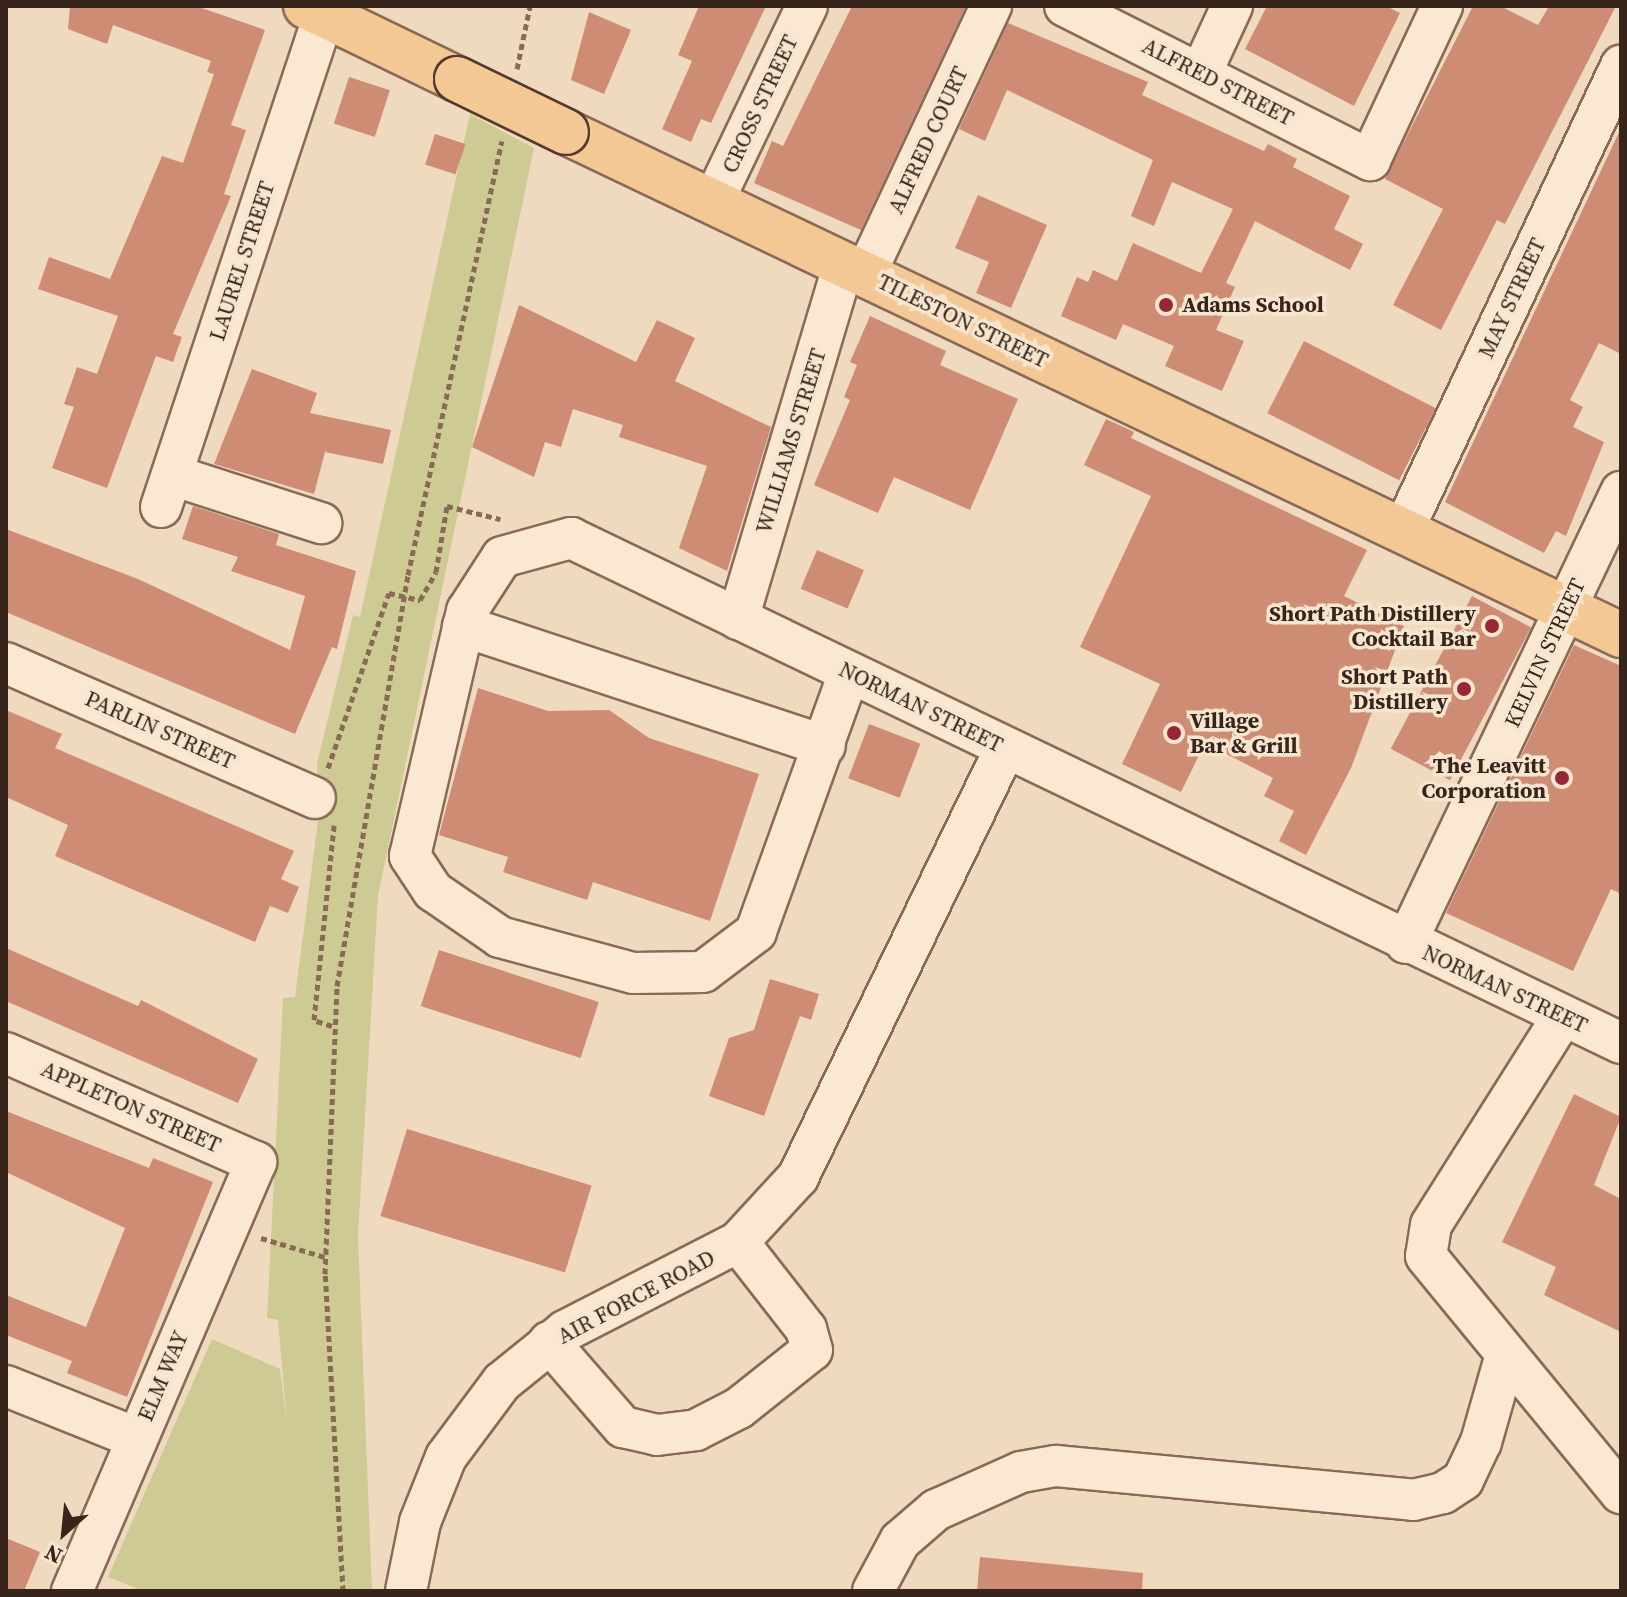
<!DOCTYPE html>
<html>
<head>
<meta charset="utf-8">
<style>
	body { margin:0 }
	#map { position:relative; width:1627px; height:1597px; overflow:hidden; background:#efdabf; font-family:"Source Serif 4",serif }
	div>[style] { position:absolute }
	.green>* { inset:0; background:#cdcb93 }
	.building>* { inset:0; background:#ce8c74; transform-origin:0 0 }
	.path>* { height:5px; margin-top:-2.5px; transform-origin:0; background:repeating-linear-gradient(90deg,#886a57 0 6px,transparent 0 10px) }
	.roads { filter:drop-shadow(2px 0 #886a57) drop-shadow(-2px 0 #886a57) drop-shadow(0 2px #886a57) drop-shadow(0 -2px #886a57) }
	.minor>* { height:40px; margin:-20px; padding:0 20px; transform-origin:20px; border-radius:20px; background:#fae8d2 }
	.major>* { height:44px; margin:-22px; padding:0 22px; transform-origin:22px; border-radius:22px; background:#f4c895 }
	.bridges { filter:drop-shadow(2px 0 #55392c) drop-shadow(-2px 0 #55392c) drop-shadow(0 2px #55392c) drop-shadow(0 -2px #55392c) }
	.major-bridge>* { height:44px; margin:-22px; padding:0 22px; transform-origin:22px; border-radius:22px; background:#f4c895 }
	.dots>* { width:22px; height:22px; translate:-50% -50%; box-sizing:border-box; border:4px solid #f6e5cf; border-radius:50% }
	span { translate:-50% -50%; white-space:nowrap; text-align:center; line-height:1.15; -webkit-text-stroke:7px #f6e5cf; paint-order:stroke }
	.street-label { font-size:22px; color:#37251c }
	.poi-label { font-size:22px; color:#37251c; font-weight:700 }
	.left { translate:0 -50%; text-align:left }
	.right { translate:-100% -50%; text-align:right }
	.frame { position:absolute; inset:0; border:8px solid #37251c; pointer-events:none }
	.north { position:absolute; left:24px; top:1493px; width:80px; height:80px; -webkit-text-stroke:6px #f6e5cf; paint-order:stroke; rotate:207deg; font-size:22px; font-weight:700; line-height:32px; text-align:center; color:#37251c }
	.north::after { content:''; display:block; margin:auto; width:28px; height:36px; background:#37251c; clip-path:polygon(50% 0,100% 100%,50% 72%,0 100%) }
</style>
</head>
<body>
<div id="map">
	<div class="green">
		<i style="clip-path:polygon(470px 114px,534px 148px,378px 896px,358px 1236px,372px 1591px,143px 1591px,108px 1577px,212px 1339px,280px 1369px,287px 1423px,278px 1320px,267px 1318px,283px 998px,295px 997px,319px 813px,317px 764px,353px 615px,360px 617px)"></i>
	</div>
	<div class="building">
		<i style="clip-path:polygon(70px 6px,196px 6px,265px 30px,231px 125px,246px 130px,224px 194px,231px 196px,173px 334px,182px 337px,173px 362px,156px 356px,107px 488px,52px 468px,74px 407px,64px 404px,77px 367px,97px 374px,118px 316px,38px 289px,49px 257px,110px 279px,162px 156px,183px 163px,214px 74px,207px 72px,211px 61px,113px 25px,107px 44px,68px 29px)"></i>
		<i style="clip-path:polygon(699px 6px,766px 6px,711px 123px,701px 119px,691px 142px,662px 129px,692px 61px,678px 55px)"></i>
		<i style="clip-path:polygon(852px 6px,966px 6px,861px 230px,754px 183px,772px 141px,783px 146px)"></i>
		<i style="clip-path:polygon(1267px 6px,1386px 6px,1400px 13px,1354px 106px,1245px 49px)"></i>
		<i style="clip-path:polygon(1473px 6px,1500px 6px,1538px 25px,1549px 6px,1616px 6px,1505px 224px,1497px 220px,1441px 330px,1393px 305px,1443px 209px,1385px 179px)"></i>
		<i style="clip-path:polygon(589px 12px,631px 30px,604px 94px,571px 80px)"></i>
		<i style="clip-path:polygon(1008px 23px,1148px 82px,1142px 95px,1264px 151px,1268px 144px,1297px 159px,1293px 167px,1350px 196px,1334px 229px,1363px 244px,1350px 270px,1255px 221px,1226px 283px,1235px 287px,1216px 330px,1244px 341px,1222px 391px,1165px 366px,1174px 346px,1123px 324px,1116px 340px,1061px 316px,1077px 277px,1088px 282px,1093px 270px,1117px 281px,1133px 243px,1201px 273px,1233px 209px,1172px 182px,1154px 226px,1131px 216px,1153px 160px,1007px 90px,985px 141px,959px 129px)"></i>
		<i style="left:349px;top:77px;width:43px;height:49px;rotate:18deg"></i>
		<i style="clip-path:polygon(1621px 128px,1621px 354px,1599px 343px,1570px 400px,1583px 407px,1573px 427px,1604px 442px,1566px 536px,1556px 531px,1544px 553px,1445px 502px)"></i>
		<i style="left:435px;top:134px;width:32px;height:32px;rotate:18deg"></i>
		<i style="clip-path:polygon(978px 195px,1047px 225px,1011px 308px,976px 293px,989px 262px,955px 248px)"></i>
		<i style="clip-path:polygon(519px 305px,636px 362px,657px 320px,695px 338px,675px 381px,771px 427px,727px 571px,679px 548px,707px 466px,619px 437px,623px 425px,573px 409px,561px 447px,545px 442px,534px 477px,472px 447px)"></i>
		<i style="clip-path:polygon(870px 316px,946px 351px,940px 365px,1018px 399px,970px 510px,894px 477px,878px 513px,814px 485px,850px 400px,844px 397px,857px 365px,850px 362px)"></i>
		<i style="left:1304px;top:341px;width:148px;height:81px;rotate:27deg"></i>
		<i style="clip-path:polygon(252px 369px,317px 393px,310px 413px,391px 430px,383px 464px,325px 452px,314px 494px,214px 464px)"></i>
		<i style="clip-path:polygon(1106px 419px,1134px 432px,1131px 438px,1367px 550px,1344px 596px,1404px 626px,1351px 768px,1306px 855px,1279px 841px,1294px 811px,1264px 796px,1273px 778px,1205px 743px,1181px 792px,1122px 764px,1160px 684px,1080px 647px,1151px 496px,1084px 465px)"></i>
		<i style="clip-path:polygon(193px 506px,279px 534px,276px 545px,356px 571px,337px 649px,332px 647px,295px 734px,6px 612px,6px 529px,138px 579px,290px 650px,305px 596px,231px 571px,238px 557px,182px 539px)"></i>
		<i style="left:817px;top:550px;width:51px;height:42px;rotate:23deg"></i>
		<i style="left:1472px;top:596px;width:67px;height:173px;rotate:28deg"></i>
		<i style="clip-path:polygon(1574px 645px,1621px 666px,1621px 894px,1611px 889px,1573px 971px,1446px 913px)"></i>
		<i style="clip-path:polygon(478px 688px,548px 711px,609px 710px,649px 738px,759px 774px,710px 921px,593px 882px,587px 900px,503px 872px,508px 857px,439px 835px)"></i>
		<i style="clip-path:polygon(6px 710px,62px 734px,55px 748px,294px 851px,281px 879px,299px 887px,288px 913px,270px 906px,255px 942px,55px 856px,68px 825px,6px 797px)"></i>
		<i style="left:869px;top:724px;width:55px;height:58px;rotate:21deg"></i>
		<i style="clip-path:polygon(6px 948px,138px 1006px,141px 1000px,258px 1059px,238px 1103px,6px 1001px)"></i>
		<i style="left:439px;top:950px;width:168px;height:59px;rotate:18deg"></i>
		<i style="clip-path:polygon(770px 979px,819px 994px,811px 1020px,800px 1016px,764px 1116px,709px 1096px,729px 1038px,754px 1030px)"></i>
		<i style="clip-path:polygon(1574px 1094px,1621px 1117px,1594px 1185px,1621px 1199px,1621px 1332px,1544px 1295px,1556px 1267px,1502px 1242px)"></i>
		<i style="clip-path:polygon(6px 1111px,149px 1168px,153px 1158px,213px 1182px,127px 1397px,67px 1373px,72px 1361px,6px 1335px,6px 1295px,86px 1327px,125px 1228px,6px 1172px)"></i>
		<i style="left:407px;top:1129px;width:193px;height:91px;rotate:17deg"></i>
		<i style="clip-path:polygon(6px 1538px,40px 1552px,24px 1591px,6px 1591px)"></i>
		<i style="clip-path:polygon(980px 1557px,1143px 1573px,1142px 1591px,977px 1591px)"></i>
	</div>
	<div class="path">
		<i style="left:517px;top:69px;width:64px;rotate:-78.3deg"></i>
		<i style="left:328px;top:768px;width:185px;rotate:-70.8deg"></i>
		<i style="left:389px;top:593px;width:32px;rotate:13deg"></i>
		<i style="left:420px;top:600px;width:32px;rotate:-60deg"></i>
		<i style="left:436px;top:572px;width:67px;rotate:-80.5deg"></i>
		<i style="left:447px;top:506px;width:55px;rotate:13.8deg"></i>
		<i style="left:332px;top:1026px;width:19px;rotate:-162deg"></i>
		<i style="left:314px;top:1020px;width:196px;rotate:-84.1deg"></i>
		<i style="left:261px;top:1238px;width:67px;rotate:16.5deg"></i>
		<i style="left:343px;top:1591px;width:318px;rotate:-93.2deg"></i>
		<i style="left:325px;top:1274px;width:288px;rotate:-87.6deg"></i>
		<i style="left:337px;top:986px;width:417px;rotate:-80.2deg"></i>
		<i style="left:408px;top:575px;width:444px;rotate:-77.8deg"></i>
	</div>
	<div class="roads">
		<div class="minor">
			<i style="left:1065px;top:6px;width:342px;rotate:26.8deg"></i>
			<i style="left:1370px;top:160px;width:170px;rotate:-64.9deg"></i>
			<i style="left:1202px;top:71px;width:72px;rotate:-65.2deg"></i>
			<i style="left:713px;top:202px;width:217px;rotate:-64.4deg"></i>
			<i style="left:865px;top:275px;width:297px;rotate:-64.9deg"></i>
			<i style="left:172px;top:475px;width:157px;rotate:17.9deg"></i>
			<i style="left:161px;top:507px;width:518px;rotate:-71.67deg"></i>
			<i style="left:1403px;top:531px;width:514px;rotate:-64.88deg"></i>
			<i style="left:738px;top:619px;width:370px;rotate:-73.4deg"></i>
			<i style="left:463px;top:626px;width:381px;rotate:18.3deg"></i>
			<i style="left:6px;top:663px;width:337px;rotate:23.6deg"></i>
			<i style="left:849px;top:673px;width:275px;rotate:109.8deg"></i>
			<i style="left:756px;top:932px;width:66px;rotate:143deg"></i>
			<i style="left:703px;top:972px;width:70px;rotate:179.2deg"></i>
			<i style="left:633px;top:973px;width:138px;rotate:-164.9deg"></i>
			<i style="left:500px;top:937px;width:81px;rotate:-145.5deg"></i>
			<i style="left:433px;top:891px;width:42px;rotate:-123.3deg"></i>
			<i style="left:410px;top:856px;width:252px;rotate:-76.9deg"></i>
			<i style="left:467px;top:611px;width:64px;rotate:-57.1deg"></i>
			<i style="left:502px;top:557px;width:72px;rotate:-15.4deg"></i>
			<i style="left:571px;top:538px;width:1165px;rotate:25.69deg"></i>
			<i style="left:1406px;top:943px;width:500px;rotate:-64.5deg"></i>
			<i style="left:1563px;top:1016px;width:247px;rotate:122.3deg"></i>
			<i style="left:1431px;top:1225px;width:31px;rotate:99deg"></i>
			<i style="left:1426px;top:1256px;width:307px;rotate:50.6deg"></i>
			<i style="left:6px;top:1053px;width:273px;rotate:23.6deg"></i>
			<i style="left:256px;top:1162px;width:467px;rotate:113.2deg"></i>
			<i style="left:549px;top:1342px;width:113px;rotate:49deg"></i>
			<i style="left:623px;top:1427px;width:35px;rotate:13deg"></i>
			<i style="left:657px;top:1435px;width:39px;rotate:-7deg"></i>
			<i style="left:696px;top:1430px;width:48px;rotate:-27.1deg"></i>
			<i style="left:739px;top:1408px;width:93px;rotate:-38.5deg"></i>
			<i style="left:812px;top:1350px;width:22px;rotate:-106deg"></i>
			<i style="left:806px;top:1329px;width:110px;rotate:-128deg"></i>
			<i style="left:6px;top:1386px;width:140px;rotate:21.8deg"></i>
			<i style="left:406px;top:1591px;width:70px;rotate:-78.5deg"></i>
			<i style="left:420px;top:1522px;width:70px;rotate:-68.2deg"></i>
			<i style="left:446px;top:1457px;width:94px;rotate:-53.3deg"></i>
			<i style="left:502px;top:1382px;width:81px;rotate:-39deg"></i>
			<i style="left:565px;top:1331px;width:195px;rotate:-27.2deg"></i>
			<i style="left:738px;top:1242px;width:88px;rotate:-47.3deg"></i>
			<i style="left:798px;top:1177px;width:476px;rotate:-64.2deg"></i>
			<i style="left:873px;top:1591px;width:57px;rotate:-61.6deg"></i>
			<i style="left:900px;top:1541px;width:48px;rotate:-40.7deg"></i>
			<i style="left:936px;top:1510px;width:93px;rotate:-24.1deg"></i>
			<i style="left:1021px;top:1472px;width:36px;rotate:-10deg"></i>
			<i style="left:1056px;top:1466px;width:359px;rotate:5.4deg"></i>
			<i style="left:1413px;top:1500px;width:31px;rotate:-13deg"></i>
			<i style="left:1443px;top:1493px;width:24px;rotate:-33deg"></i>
			<i style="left:1463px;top:1480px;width:42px;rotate:-64.7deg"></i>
			<i style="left:1481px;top:1442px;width:91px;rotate:-74.1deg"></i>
		</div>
		<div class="major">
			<i style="left:306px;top:6px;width:168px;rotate:25.8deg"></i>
			<i style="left:566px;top:132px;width:1169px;rotate:25.49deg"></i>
		</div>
	</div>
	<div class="bridges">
		<div class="major-bridge">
			<i style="left:457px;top:79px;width:121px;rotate:25.9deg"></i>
		</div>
	</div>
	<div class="dots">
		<i style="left:1166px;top:305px;background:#982637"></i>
		<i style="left:1492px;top:626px;background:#982637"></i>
		<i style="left:1464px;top:689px;background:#982637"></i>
		<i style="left:1174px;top:733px;background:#982637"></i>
		<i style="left:1562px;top:778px;background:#982637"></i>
	</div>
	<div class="street-label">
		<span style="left:1218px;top:82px;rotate:27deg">ALFRED STREET</span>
		<span style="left:760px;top:104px;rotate:-65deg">CROSS STREET</span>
		<span style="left:928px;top:140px;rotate:-65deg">ALFRED COURT</span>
		<span style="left:242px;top:261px;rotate:-72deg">LAUREL STREET</span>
		<span style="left:1512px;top:298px;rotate:-65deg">MAY STREET</span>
		<span style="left:963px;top:321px;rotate:26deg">TILESTON STREET</span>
		<span style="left:791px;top:441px;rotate:-73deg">WILLIAMS STREET</span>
		<span style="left:1545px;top:653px;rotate:-65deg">KELVIN STREET</span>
		<span style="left:921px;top:707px;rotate:26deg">NORMAN STREET</span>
		<span style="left:160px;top:730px;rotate:24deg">PARLIN STREET</span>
		<span style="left:1505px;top:989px;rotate:25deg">NORMAN STREET</span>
		<span style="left:131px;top:1107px;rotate:24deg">APPLETON STREET</span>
		<span style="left:636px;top:1297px;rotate:-28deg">AIR FORCE ROAD</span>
		<span style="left:163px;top:1376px;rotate:-67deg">ELM WAY</span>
	</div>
	<div class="poi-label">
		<span class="left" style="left:1182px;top:305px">Adams School</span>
		<span class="right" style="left:1476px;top:626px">Short Path Distillery<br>Cocktail Bar</span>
		<span class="right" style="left:1448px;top:689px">Short Path<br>Distillery</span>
		<span class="left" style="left:1190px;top:733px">Village<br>Bar &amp; Grill</span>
		<span class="right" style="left:1546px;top:778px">The Leavitt<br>Corporation</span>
	</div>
	<div class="frame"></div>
	<div class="north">N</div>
</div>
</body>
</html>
